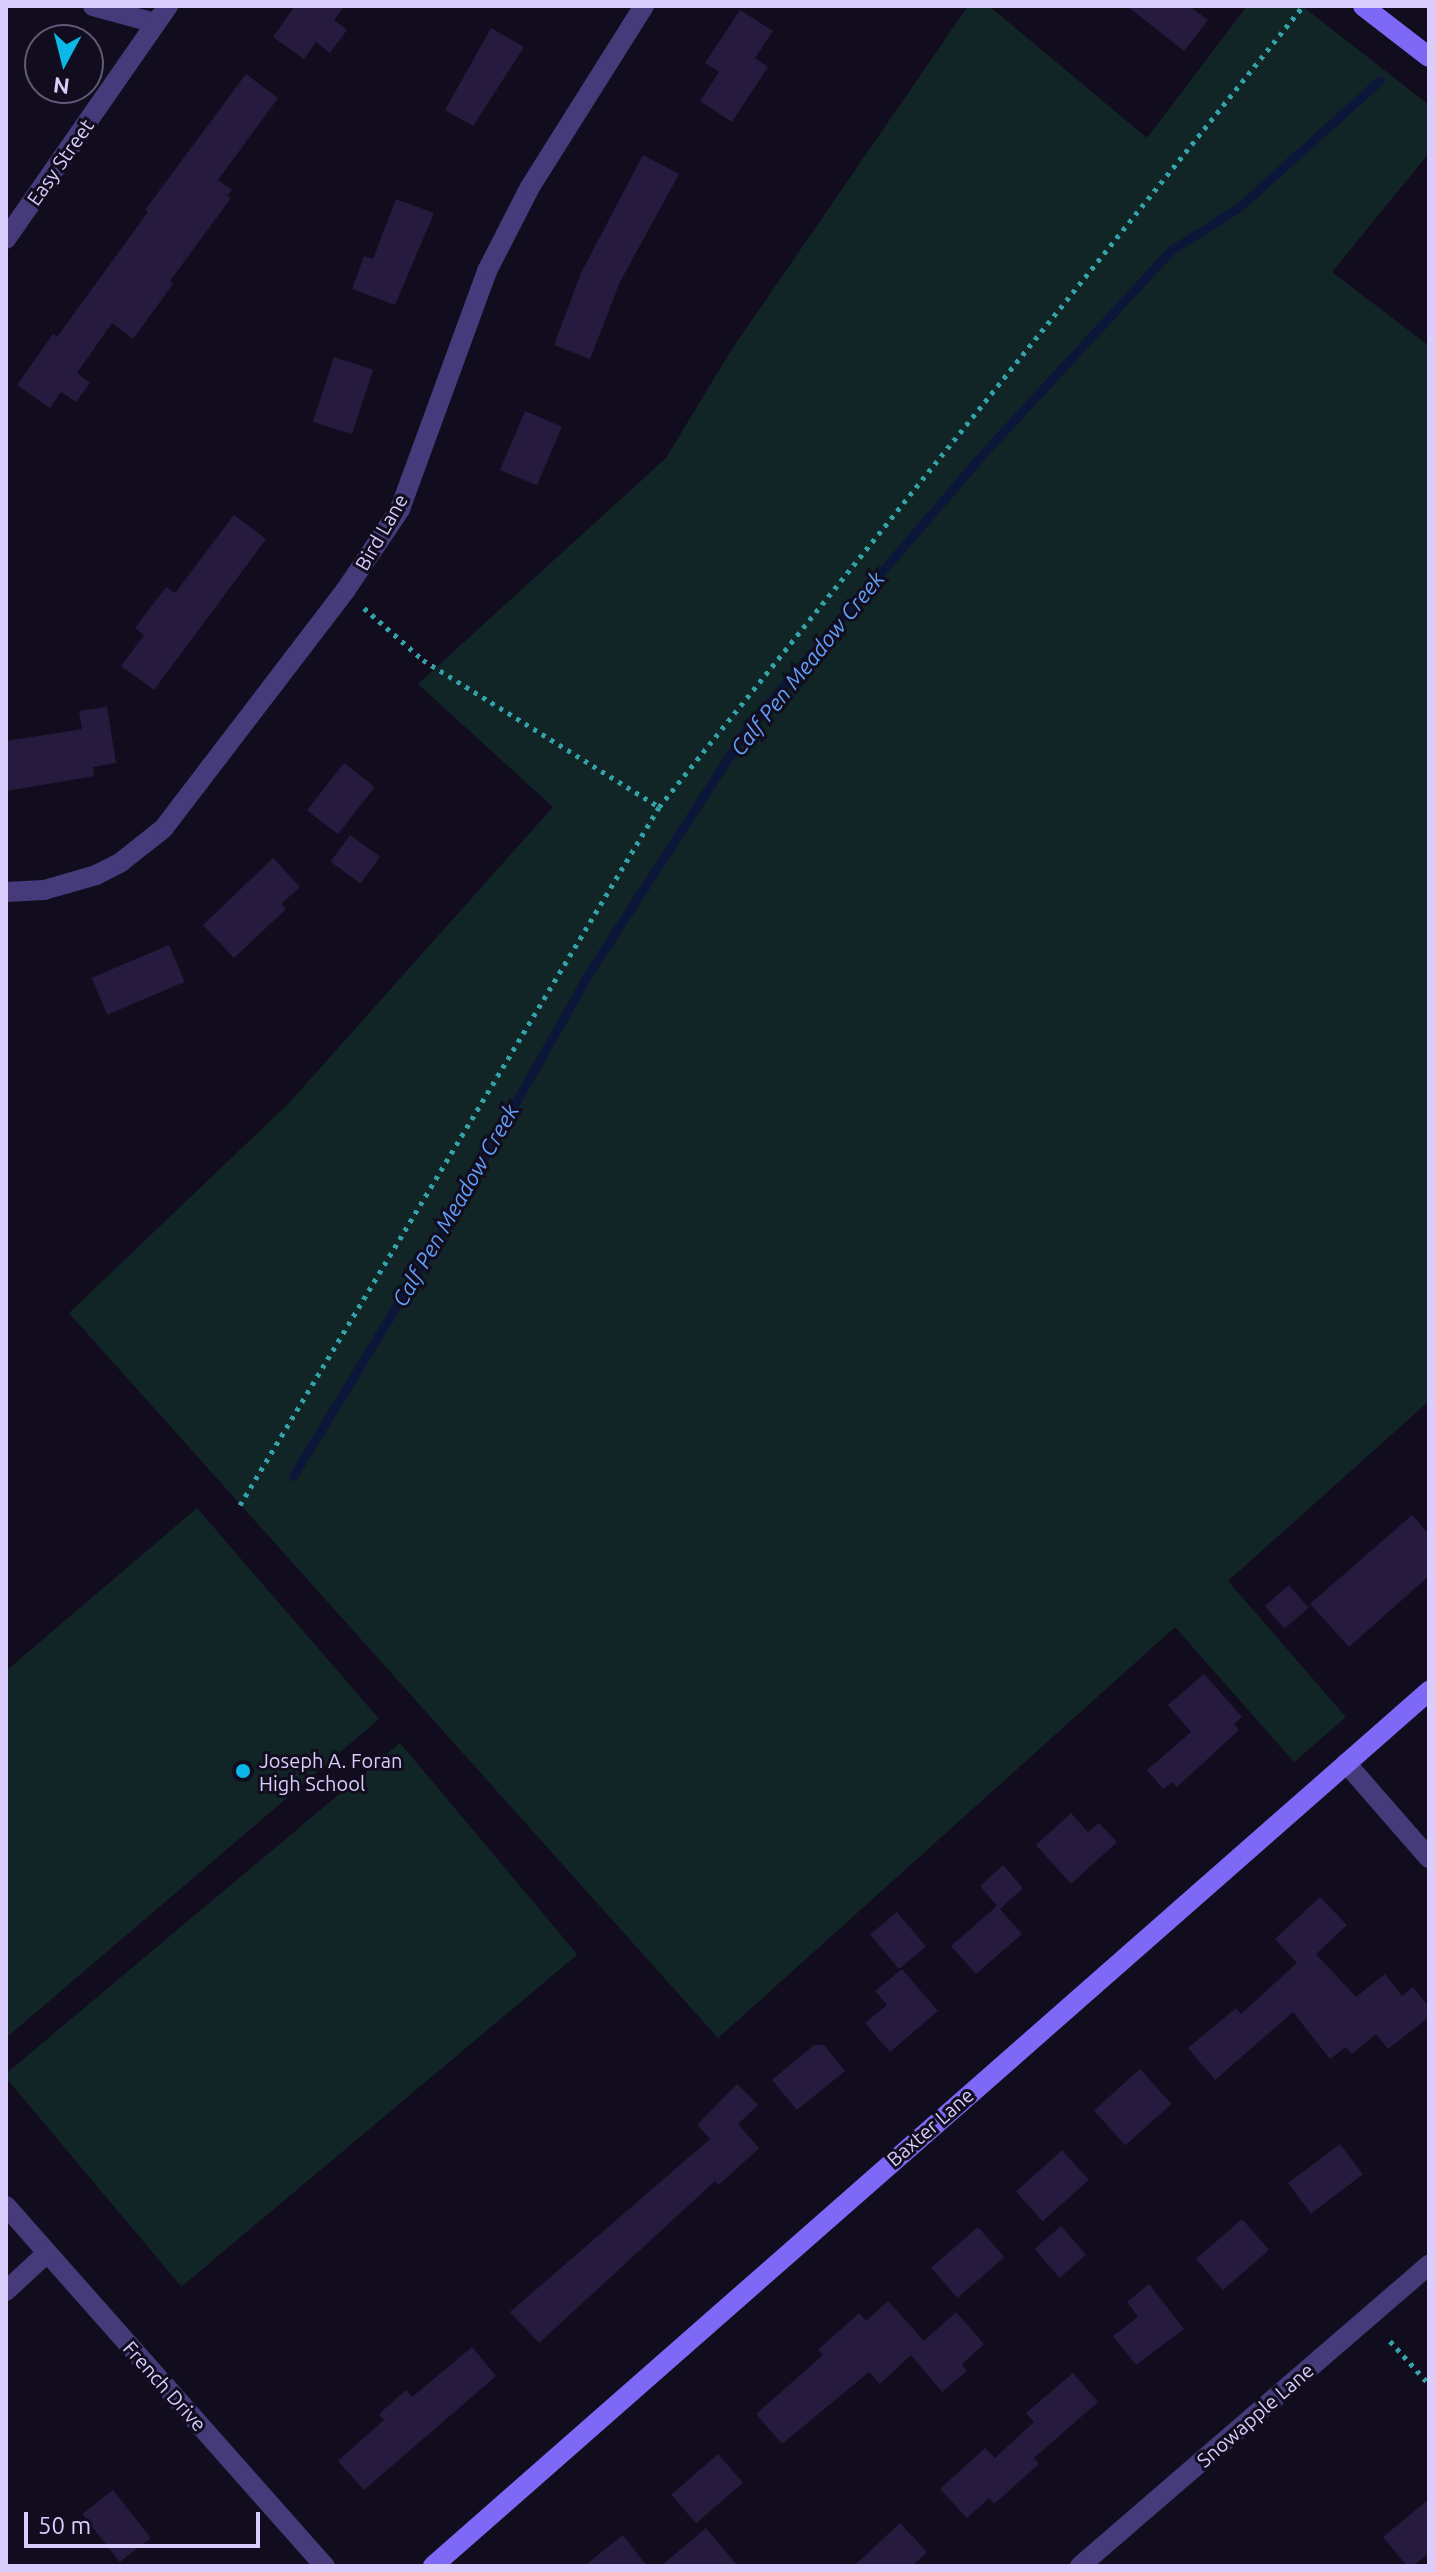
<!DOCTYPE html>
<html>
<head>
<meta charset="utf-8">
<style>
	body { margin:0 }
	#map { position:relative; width:1435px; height:2572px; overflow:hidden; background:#120d1e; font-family:Ubuntu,sans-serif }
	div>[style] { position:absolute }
	.green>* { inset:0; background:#112527; transform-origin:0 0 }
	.stream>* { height:9px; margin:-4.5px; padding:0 4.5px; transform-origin:4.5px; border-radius:4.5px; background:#0b1639 }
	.building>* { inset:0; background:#261a3e; transform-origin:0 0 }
	.path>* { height:5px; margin-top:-2.5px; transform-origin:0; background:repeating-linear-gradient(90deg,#34a2a9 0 4px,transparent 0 10px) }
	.street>* { height:20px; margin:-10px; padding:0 10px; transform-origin:10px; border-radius:10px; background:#453b7a }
	.secondary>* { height:20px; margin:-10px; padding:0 10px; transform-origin:10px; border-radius:10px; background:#7e69f7 }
	.dots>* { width:22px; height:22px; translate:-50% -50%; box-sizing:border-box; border:4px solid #120d1e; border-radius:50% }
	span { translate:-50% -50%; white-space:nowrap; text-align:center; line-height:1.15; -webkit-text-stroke:6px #120d1e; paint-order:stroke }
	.street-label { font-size:20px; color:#d8cdfc }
	.poi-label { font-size:20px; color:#d8cdfc }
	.left { translate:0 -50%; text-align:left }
	.water-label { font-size:22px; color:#609ff7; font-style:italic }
	.frame { position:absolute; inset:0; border:8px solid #d8cdfc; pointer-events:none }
	.north { position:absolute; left:24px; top:24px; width:80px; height:80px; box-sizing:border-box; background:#120d1e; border:2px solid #615a77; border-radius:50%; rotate:187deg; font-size:22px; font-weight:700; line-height:32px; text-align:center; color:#d8cdfc }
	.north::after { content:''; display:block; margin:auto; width:28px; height:36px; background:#0cb8e8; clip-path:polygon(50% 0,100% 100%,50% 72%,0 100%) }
	.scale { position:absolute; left:24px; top:2512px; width:236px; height:36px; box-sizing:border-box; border:4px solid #d8cdfc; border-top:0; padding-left:10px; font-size:24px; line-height:28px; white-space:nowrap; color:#d8cdfc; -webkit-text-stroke:6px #120d1e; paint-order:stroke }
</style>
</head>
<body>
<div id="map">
	<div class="green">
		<i style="clip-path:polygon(968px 6px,989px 6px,1147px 138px,1247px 6px,1302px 6px,1429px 105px,1429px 153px,1332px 272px,1429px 346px,1429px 1401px,1228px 1581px,1346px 1717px,1294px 1762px,1175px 1627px,718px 2038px,69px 1313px,289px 1103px,553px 807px,418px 684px,666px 458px,732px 349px)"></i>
		<i style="clip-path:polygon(197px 1508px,379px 1719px,6px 2038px,6px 1671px)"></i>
		<i style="left:400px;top:1743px;width:276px;height:517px;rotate:50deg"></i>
	</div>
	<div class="stream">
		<i style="left:293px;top:1476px;width:306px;rotate:-58.7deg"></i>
		<i style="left:452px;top:1215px;width:274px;rotate:-60.5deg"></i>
		<i style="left:587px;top:976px;width:298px;rotate:-57.1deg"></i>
		<i style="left:749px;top:726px;width:356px;rotate:-49.3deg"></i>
		<i style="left:981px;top:456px;width:280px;rotate:-47.3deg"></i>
		<i style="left:1171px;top:250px;width:79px;rotate:-32.1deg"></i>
		<i style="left:1238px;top:208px;width:191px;rotate:-42deg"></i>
	</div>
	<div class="building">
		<i style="clip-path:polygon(295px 6px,344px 6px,334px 20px,347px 30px,330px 53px,316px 42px,304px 59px,273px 37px)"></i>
		<i style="clip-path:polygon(1127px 6px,1189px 6px,1208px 20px,1184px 51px)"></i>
		<i style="clip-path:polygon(740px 10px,773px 31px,755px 58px,768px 67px,732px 122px,700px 101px,719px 72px,705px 63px)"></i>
		<i style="clip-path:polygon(491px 28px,524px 47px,473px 126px,445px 110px)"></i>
		<i style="clip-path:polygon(246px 74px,278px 98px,218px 180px,232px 190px,227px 196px,231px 198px,170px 281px,173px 284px,133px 339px,112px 323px,77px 373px,90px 383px,76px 402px,61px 392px,50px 408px,17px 385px,53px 334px,57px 337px,148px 212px,145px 210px)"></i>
		<i style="clip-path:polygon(643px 155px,679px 174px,620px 282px,590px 359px,554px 345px,581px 273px)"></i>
		<i style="clip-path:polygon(396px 199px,434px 213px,395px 305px,352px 289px,364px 256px,373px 259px)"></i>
		<i style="left:334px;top:357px;width:41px;height:68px;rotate:18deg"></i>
		<i style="left:525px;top:411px;width:40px;height:64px;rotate:23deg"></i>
		<i style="clip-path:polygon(234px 515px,266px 539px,154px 690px,121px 666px,144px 635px,135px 628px,166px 587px,175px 593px)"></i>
		<i style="clip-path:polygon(107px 707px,116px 763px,93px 767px,94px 776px,6px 791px,6px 741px,82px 729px,79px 711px)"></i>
		<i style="left:344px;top:763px;width:39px;height:60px;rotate:38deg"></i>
		<i style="left:350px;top:835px;width:37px;height:33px;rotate:36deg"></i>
		<i style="clip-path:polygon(273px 858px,300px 887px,281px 904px,286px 909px,234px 958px,203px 925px)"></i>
		<i style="left:169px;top:945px;width:40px;height:84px;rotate:67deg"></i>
		<i style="clip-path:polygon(1412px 1515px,1429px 1534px,1429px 1576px,1349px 1647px,1310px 1604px)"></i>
		<i style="left:1289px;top:1585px;width:30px;height:32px;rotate:49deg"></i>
		<i style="clip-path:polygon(1204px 1674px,1242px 1717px,1234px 1724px,1239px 1730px,1177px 1787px,1172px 1782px,1163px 1789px,1147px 1770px,1191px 1732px,1168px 1705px)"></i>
		<i style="clip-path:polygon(1071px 1813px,1088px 1832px,1099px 1823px,1117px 1842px,1071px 1884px,1036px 1845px)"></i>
		<i style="clip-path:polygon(1003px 1865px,1023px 1888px,1000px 1909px,1022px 1934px,976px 1974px,951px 1946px,997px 1906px,980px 1886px)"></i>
		<i style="clip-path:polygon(1320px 1897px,1347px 1925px,1316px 1954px,1356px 1997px,1385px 1974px,1402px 1996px,1413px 1987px,1429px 2007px,1429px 2017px,1388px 2049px,1376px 2034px,1352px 2054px,1346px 2047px,1330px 2059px,1293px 2012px,1215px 2080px,1188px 2048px,1236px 2008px,1241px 2014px,1297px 1963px,1275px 1939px)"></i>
		<i style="left:897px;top:1912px;width:45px;height:35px;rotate:50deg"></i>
		<i style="clip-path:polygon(902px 1969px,938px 2011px,890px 2052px,865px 2023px,887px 2005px,875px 1991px)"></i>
		<i style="clip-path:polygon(814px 2045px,824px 2045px,845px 2071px,797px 2110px,772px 2080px)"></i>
		<i style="left:1140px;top:2069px;width:47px;height:62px;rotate:48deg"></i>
		<i style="clip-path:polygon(737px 2084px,758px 2105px,738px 2124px,759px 2148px,719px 2185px,715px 2181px,539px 2343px,510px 2312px,710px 2139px,697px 2125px)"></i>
		<i style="left:1340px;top:2144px;width:38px;height:65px;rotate:53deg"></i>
		<i style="left:1062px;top:2150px;width:40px;height:62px;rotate:48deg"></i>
		<i style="left:1242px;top:2219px;width:41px;height:61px;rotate:49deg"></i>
		<i style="left:1061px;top:2226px;width:38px;height:35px;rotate:49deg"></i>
		<i style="left:978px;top:2227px;width:40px;height:62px;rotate:49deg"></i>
		<i style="clip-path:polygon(1149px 2284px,1184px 2329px,1136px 2365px,1113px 2336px,1138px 2317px,1127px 2302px)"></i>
		<i style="clip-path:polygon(888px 2301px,924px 2341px,956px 2312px,984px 2344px,962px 2364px,967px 2371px,942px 2392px,911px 2355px,880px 2384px,869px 2372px,782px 2444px,756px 2414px,823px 2355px,818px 2350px,859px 2313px,866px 2321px)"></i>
		<i style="clip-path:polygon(472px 2347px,496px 2376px,364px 2490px,338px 2461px,384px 2420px,379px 2414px,406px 2390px,412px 2397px)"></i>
		<i style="clip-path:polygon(1073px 2373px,1098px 2402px,1034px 2458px,1039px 2464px,994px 2504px,989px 2498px,967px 2518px,940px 2489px,985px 2448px,995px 2458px,1034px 2422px,1026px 2413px)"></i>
		<i style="left:718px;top:2454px;width:38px;height:62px;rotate:49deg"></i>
		<i style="left:113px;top:2490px;width:61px;height:39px;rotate:52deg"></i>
		<i style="clip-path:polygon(1429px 2499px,1429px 2553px,1413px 2566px,1407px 2566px,1383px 2537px)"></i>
		<i style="clip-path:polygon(900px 2523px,927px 2552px,912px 2566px,854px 2566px)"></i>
		<i style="clip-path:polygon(706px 2528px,738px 2566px,661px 2566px)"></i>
		<i style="clip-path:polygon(623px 2535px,647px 2566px,584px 2566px)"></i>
	</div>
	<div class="path">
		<i style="left:364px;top:608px;width:79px;rotate:41.4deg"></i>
		<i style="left:423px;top:660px;width:278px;rotate:31.9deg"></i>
		<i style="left:240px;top:1505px;width:814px;rotate:-59.02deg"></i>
		<i style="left:659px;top:807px;width:1028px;rotate:-51.2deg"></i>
		<i style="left:1390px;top:2341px;width:58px;rotate:47.8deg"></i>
	</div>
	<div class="street">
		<i style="left:93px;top:6px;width:64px;rotate:15.3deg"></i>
		<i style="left:6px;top:239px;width:284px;rotate:-55.2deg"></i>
		<i style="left:6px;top:892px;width:38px;rotate:-3deg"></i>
		<i style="left:44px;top:890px;width:54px;rotate:-16.1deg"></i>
		<i style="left:96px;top:875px;width:28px;rotate:-27deg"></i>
		<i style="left:121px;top:862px;width:53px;rotate:-38.2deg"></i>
		<i style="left:163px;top:829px;width:300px;rotate:-52.6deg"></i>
		<i style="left:345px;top:591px;width:99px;rotate:-56.1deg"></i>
		<i style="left:400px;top:509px;width:253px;rotate:-69.9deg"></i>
		<i style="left:487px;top:271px;width:94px;rotate:-62.9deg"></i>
		<i style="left:530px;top:187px;width:214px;rotate:-57.8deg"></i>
		<i style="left:1346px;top:1763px;width:126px;rotate:48.9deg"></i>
		<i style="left:6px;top:2206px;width:481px;rotate:48.5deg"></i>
		<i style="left:6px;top:2291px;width:56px;rotate:-42.8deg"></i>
		<i style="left:1080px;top:2566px;width:461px;rotate:-40.8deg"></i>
	</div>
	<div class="secondary">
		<i style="left:1363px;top:6px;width:83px;rotate:37.7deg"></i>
		<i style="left:433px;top:2566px;width:1326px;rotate:-41.3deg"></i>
	</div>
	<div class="dots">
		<i style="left:243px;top:1771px;background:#0cb8e8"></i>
	</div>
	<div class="street-label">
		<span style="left:60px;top:162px;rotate:-55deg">Easy Street</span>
		<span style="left:381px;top:532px;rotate:-60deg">Bird Lane</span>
		<span style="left:930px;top:2127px;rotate:-41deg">Baxter Lane</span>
		<span style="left:165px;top:2386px;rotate:48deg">French Drive</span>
		<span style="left:1255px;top:2415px;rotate:-41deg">Snowapple Lane</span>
	</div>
	<div class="poi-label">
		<span class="left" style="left:259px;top:1772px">Joseph A. Foran<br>High School</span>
	</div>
	<div class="water-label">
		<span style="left:807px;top:663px;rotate:-51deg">Calf Pen Meadow Creek</span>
		<span style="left:455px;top:1205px;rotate:-60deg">Calf Pen Meadow Creek</span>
	</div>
	<div class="frame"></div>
	<div class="north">N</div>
	<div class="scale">50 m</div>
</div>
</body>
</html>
